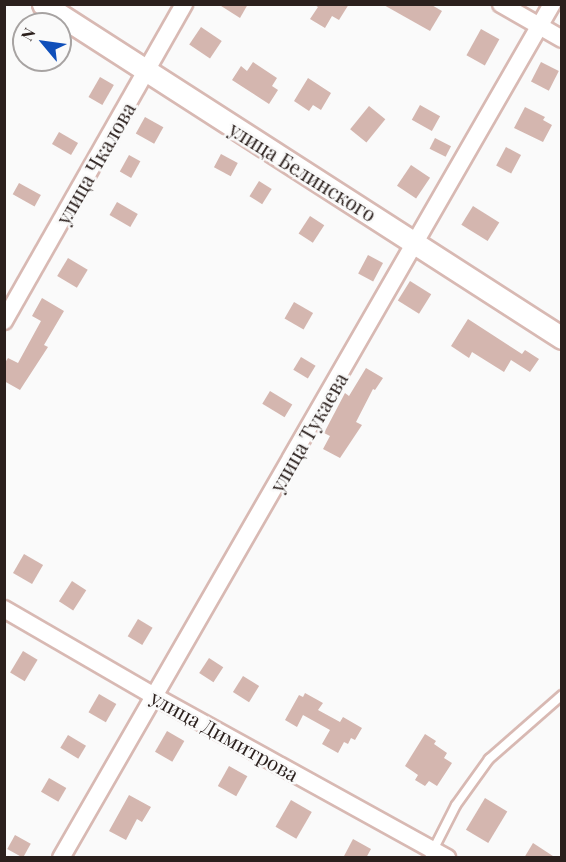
<!DOCTYPE html>
<html>
<head>
<meta charset="utf-8">
<style>
	body { margin:0 }
	#map { position:relative; width:566px; height:862px; overflow:hidden; background:#fafafa; font-family:"Playfair Display",serif }
	div>[style] { position:absolute }
	.building>* { inset:0; background:#d4b6af; transform-origin:0 0 }
	.roads { filter:drop-shadow(2px 0 #d8b9b3) drop-shadow(-2px 0 #d8b9b3) drop-shadow(0 2px #d8b9b3) drop-shadow(0 -2px #d8b9b3) }
	.service>* { height:8px; margin:-4px; padding:0 4px; transform-origin:4px; border-radius:4px; background:#fff }
	.minor>* { height:16px; margin:-8px; padding:0 8px; transform-origin:8px; border-radius:8px; background:#fff }
	.tertiary>* { height:21px; margin:-10.5px; padding:0 10.5px; transform-origin:10.5px; border-radius:10.5px; background:#fff }
	span { translate:-50% -50%; white-space:nowrap; text-align:center; line-height:1.15; -webkit-text-stroke:5px #fafafa; paint-order:stroke }
	.street-label { font-size:20px; color:#2b201d }
	.frame { position:absolute; inset:0; border:6px solid #2b201d; pointer-events:none }
	.north { position:absolute; left:12px; top:12px; width:60px; height:60px; box-sizing:border-box; background:#fafafa; border:2px solid #a7a3a2; border-radius:50%; rotate:299deg; font-size:16px; font-weight:700; line-height:24px; text-align:center; color:#2b201d }
	.north::after { content:''; display:block; margin:auto; width:21px; height:27px; background:#0f4fba; clip-path:polygon(50% 0,100% 100%,50% 72%,0 100%) }
</style>
</head>
<body>
<div id="map">
	<div class="building">
		<i style="clip-path:polygon(218px 4px,248px 4px,240px 18px)"></i>
		<i style="clip-path:polygon(313px 4px,349px 4px,339px 20px,332px 16px,325px 28px,310px 19px,318px 7px)"></i>
		<i style="clip-path:polygon(382px 4px,430px 4px,442px 11px,430px 31px)"></i>
		<i style="left:201px;top:27px;width:25px;height:21px;rotate:34deg"></i>
		<i style="left:481px;top:29px;width:21px;height:30px;rotate:29deg"></i>
		<i style="clip-path:polygon(253px 62px,277px 78px,272px 86px,278px 90px,269px 104px,232px 80px,241px 66px,247px 71px)"></i>
		<i style="left:541px;top:62px;width:20px;height:22px;rotate:27deg"></i>
		<i style="left:100px;top:77px;width:16px;height:23px;rotate:30deg"></i>
		<i style="clip-path:polygon(308px 78px,331px 93px,321px 110px,313px 105px,309px 111px,294px 101px)"></i>
		<i style="left:420px;top:105px;width:23px;height:17px;rotate:29deg"></i>
		<i style="left:369px;top:106px;width:21px;height:30px;rotate:39deg"></i>
		<i style="clip-path:polygon(525px 107px,545px 117px,543px 120px,552px 125px,543px 142px,514px 128px)"></i>
		<i style="left:145px;top:117px;width:21px;height:19px;rotate:29deg"></i>
		<i style="left:59px;top:132px;width:22px;height:14px;rotate:30deg"></i>
		<i style="left:435px;top:138px;width:18px;height:12px;rotate:27deg"></i>
		<i style="left:506px;top:147px;width:17px;height:21px;rotate:28deg"></i>
		<i style="left:221px;top:154px;width:19px;height:15px;rotate:28deg"></i>
		<i style="left:129px;top:155px;width:13px;height:19px;rotate:29deg"></i>
		<i style="left:411px;top:165px;width:23px;height:25px;rotate:34deg"></i>
		<i style="left:259px;top:181px;width:15px;height:18px;rotate:32deg"></i>
		<i style="left:19px;top:183px;width:25px;height:13px;rotate:29deg"></i>
		<i style="left:117px;top:202px;width:24px;height:15px;rotate:30deg"></i>
		<i style="left:473px;top:206px;width:31px;height:22px;rotate:32deg"></i>
		<i style="left:310px;top:216px;width:17px;height:21px;rotate:33deg"></i>
		<i style="left:368px;top:255px;width:17px;height:21px;rotate:28deg"></i>
		<i style="left:68px;top:258px;width:23px;height:21px;rotate:31deg"></i>
		<i style="left:410px;top:281px;width:25px;height:23px;rotate:32deg"></i>
		<i style="clip-path:polygon(42px 298px,64px 311px,44px 345px,48px 347px,20px 390px,4px 381px,4px 364px,8px 358px,18px 363px,41px 321px,32px 316px)"></i>
		<i style="left:294px;top:302px;width:22px;height:19px;rotate:30deg"></i>
		<i style="clip-path:polygon(468px 319px,522px 354px,525px 350px,539px 359px,530px 372px,511px 360px,504px 372px,472px 352px,469px 358px,451px 346px)"></i>
		<i style="left:301px;top:357px;width:17px;height:15px;rotate:31deg"></i>
		<i style="clip-path:polygon(366px 368px,383px 378px,375px 390px,373px 389px,356px 422px,362px 425px,340px 458px,323px 449px,330px 436px,324px 433px,345px 393px,349px 396px)"></i>
		<i style="left:270px;top:391px;width:26px;height:15px;rotate:31deg"></i>
		<i style="left:24px;top:554px;width:22px;height:22px;rotate:30deg"></i>
		<i style="left:72px;top:581px;width:17px;height:24px;rotate:33deg"></i>
		<i style="left:138px;top:619px;width:17px;height:20px;rotate:31deg"></i>
		<i style="left:23px;top:651px;width:17px;height:25px;rotate:31deg"></i>
		<i style="left:209px;top:658px;width:17px;height:18px;rotate:33deg"></i>
		<i style="left:243px;top:676px;width:19px;height:19px;rotate:32deg"></i>
		<i style="clip-path:polygon(305px 693px,323px 703px,318px 710px,340px 722px,343px 717px,362px 728px,355px 740px,351px 738px,348px 744px,344px 742px,338px 753px,322px 744px,330px 730px,303px 715px,297px 727px,285px 720px,299px 695px,303px 697px)"></i>
		<i style="left:99px;top:694px;width:20px;height:21px;rotate:30deg"></i>
		<i style="left:167px;top:731px;width:20px;height:24px;rotate:30deg"></i>
		<i style="clip-path:polygon(425px 734px,436px 741px,434px 744px,447px 753px,444px 758px,452px 763px,437px 786px,429px 781px,425px 786px,415px 780px,418px 775px,405px 766px)"></i>
		<i style="left:68px;top:735px;width:21px;height:15px;rotate:31deg"></i>
		<i style="left:229px;top:766px;width:21px;height:23px;rotate:29deg"></i>
		<i style="left:49px;top:778px;width:20px;height:16px;rotate:30deg"></i>
		<i style="clip-path:polygon(129px 795px,151px 807px,142px 822px,137px 819px,126px 840px,109px 831px)"></i>
		<i style="left:485px;top:798px;width:26px;height:37px;rotate:31deg"></i>
		<i style="left:291px;top:800px;width:24px;height:31px;rotate:30deg"></i>
		<i style="left:15px;top:835px;width:18px;height:16px;rotate:29deg"></i>
		<i style="clip-path:polygon(353px 839px,371px 849px,366px 858px,343px 858px)"></i>
		<i style="clip-path:polygon(533px 843px,556px 858px,524px 858px)"></i>
	</div>
	<div class="roads">
		<div class="service">
			<i style="left:429px;top:858px;width:59px;rotate:-63deg"></i>
			<i style="left:456px;top:805px;width:57px;rotate:-54.3deg"></i>
			<i style="left:489px;top:759px;width:97px;rotate:-41.2deg"></i>
		</div>
		<div class="minor">
			<i style="left:501px;top:4px;width:70px;rotate:29.8deg"></i>
			<i style="left:4px;top:321px;width:365px;rotate:-60.4deg"></i>
			<i style="left:4px;top:609px;width:173px;rotate:30.1deg"></i>
			<i style="left:154px;top:696px;width:335px;rotate:28.9deg"></i>
			<i style="left:61px;top:858px;width:985px;rotate:-60.1deg"></i>
		</div>
		<div class="tertiary">
			<i style="left:43px;top:4px;width:617px;rotate:32.76deg"></i>
		</div>
	</div>
	<div class="street-label">
		<span style="left:95px;top:163px;rotate:-60deg">улица Чкалова</span>
		<span style="left:303px;top:171px;rotate:32deg">улица Белинского</span>
		<span style="left:308px;top:432px;rotate:-60deg">улица Тукаева</span>
		<span style="left:225px;top:735px;rotate:29deg">улица Димитрова</span>
	</div>
	<div class="frame"></div>
	<div class="north">N</div>
</div>
</body>
</html>
